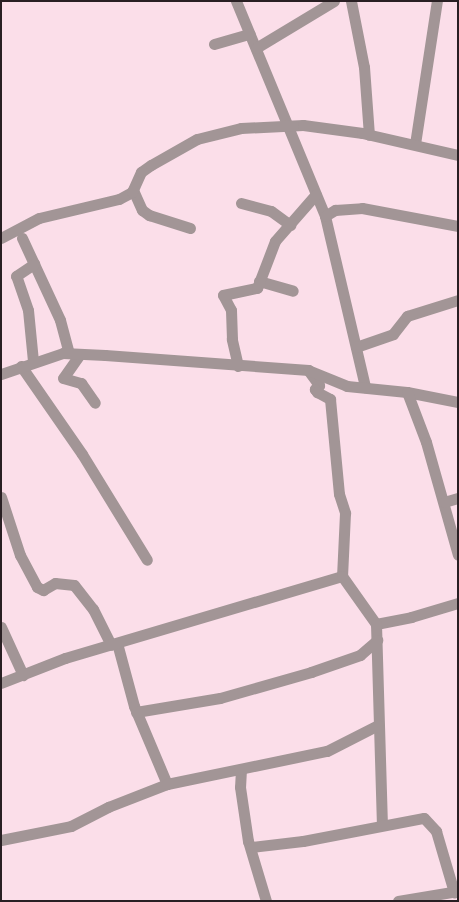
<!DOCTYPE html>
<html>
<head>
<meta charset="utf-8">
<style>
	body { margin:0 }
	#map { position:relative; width:459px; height:902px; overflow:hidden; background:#fbdee9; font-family:"Public Sans",sans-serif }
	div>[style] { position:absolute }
	.minor>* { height:11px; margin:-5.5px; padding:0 5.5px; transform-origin:5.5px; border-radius:5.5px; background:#a29596 }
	span { translate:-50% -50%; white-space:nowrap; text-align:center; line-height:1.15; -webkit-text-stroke:4px #fdf0f5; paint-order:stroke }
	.frame { position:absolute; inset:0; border:2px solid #291f23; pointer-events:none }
</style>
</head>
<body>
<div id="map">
	<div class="minor">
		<i style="left:236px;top:1px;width:233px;rotate:67.5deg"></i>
		<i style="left:325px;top:216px;width:176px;rotate:76.8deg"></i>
		<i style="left:351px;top:1px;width:67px;rotate:78.9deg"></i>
		<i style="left:364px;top:67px;width:68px;rotate:85.8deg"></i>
		<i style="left:214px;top:44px;width:37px;rotate:-16deg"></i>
		<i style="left:256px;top:48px;width:91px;rotate:-31.1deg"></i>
		<i style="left:415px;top:144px;width:145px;rotate:-81.3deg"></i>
		<i style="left:133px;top:190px;width:22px;rotate:66deg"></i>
		<i style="left:142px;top:210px;width:9px;rotate:36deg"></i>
		<i style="left:149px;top:215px;width:43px;rotate:17.6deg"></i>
		<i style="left:241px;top:203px;width:31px;rotate:15deg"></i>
		<i style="left:271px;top:211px;width:24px;rotate:36deg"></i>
		<i style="left:325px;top:216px;width:12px;rotate:-31deg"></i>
		<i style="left:335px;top:210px;width:27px;rotate:-4deg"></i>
		<i style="left:362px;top:208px;width:98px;rotate:10.6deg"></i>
		<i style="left:1px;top:238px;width:43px;rotate:-27.8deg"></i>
		<i style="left:39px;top:218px;width:82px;rotate:-13.4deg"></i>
		<i style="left:119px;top:199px;width:15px;rotate:-28deg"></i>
		<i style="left:132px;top:192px;width:22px;rotate:-66deg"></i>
		<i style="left:141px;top:172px;width:12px;rotate:-35deg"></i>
		<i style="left:151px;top:165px;width:53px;rotate:-29.5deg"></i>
		<i style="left:197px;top:139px;width:45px;rotate:-14deg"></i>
		<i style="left:241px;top:128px;width:62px;rotate:-2.8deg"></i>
		<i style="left:303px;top:125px;width:60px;rotate:7.7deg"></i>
		<i style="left:362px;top:133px;width:98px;rotate:12.9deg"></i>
		<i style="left:22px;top:238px;width:90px;rotate:65.1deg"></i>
		<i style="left:60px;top:320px;width:34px;rotate:75deg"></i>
		<i style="left:259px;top:281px;width:35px;rotate:16deg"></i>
		<i style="left:356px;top:347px;width:39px;rotate:-19deg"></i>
		<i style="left:393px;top:334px;width:23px;rotate:-52deg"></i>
		<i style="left:407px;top:316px;width:53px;rotate:-17.4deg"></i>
		<i style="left:80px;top:354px;width:29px;rotate:125deg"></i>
		<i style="left:63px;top:378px;width:19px;rotate:16deg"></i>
		<i style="left:81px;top:383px;width:24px;rotate:55deg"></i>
		<i style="left:33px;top:361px;width:51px;rotate:-95.6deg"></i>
		<i style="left:28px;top:310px;width:36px;rotate:-109deg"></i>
		<i style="left:16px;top:276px;width:22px;rotate:-34deg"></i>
		<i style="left:21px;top:366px;width:107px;rotate:55.3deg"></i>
		<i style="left:82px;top:454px;width:124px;rotate:58.5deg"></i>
		<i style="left:238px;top:366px;width:28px;rotate:-103deg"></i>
		<i style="left:232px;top:339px;width:29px;rotate:-92deg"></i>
		<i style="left:231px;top:310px;width:17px;rotate:-118deg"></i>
		<i style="left:223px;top:295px;width:35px;rotate:-12deg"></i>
		<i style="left:257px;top:288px;width:50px;rotate:-69deg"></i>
		<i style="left:275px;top:241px;width:62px;rotate:-48.9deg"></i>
		<i style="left:308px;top:370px;width:19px;rotate:54deg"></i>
		<i style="left:319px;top:385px;width:6px;rotate:135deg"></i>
		<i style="left:315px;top:389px;width:4px;rotate:56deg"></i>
		<i style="left:317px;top:392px;width:15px;rotate:28deg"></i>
		<i style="left:330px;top:399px;width:95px;rotate:84.6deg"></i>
		<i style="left:339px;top:494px;width:20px;rotate:72deg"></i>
		<i style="left:345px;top:513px;width:63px;rotate:92.7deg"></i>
		<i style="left:1px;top:374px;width:65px;rotate:-18.7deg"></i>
		<i style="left:63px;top:353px;width:42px;rotate:2.7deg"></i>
		<i style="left:105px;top:355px;width:204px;rotate:4.2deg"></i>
		<i style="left:308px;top:370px;width:42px;rotate:22.3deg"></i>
		<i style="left:347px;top:386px;width:60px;rotate:5.7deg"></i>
		<i style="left:407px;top:392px;width:52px;rotate:11.1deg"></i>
		<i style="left:407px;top:392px;width:53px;rotate:69.2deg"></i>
		<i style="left:426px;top:442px;width:117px;rotate:74.2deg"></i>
		<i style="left:1px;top:497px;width:61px;rotate:71.9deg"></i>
		<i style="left:20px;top:555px;width:36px;rotate:62deg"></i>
		<i style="left:37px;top:587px;width:7px;rotate:27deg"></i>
		<i style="left:43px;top:590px;width:14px;rotate:-30deg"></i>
		<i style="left:55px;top:583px;width:19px;rotate:6deg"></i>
		<i style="left:74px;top:585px;width:31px;rotate:52deg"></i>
		<i style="left:93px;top:609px;width:40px;rotate:63.4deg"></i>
		<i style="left:444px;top:502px;width:15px;rotate:-16deg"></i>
		<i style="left:376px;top:624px;width:36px;rotate:-11deg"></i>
		<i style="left:411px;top:617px;width:49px;rotate:-16.6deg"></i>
		<i style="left:1px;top:627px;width:53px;rotate:65.4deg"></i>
		<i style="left:117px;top:643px;width:65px;rotate:74.9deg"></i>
		<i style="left:134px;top:706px;width:85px;rotate:67.1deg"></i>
		<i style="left:1px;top:683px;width:69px;rotate:-21.3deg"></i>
		<i style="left:65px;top:658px;width:289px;rotate:-16.5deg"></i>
		<i style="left:342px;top:576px;width:59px;rotate:54.7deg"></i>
		<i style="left:376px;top:624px;width:200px;rotate:88.3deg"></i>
		<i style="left:136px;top:712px;width:85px;rotate:-9.5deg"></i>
		<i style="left:220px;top:698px;width:95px;rotate:-15.9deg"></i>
		<i style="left:311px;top:672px;width:52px;rotate:-19.1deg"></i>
		<i style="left:360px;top:655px;width:23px;rotate:-41deg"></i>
		<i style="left:241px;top:769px;width:18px;rotate:93deg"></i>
		<i style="left:240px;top:787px;width:55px;rotate:81.6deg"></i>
		<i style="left:248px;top:841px;width:63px;rotate:73.3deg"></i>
		<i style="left:1px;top:840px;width:71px;rotate:-11.3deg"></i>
		<i style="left:71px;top:826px;width:42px;rotate:-27.2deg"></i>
		<i style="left:108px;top:807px;width:63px;rotate:-21.3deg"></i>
		<i style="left:167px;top:784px;width:163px;rotate:-11.7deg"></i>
		<i style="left:327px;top:751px;width:57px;rotate:-27deg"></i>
		<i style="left:251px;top:847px;width:52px;rotate:-6.6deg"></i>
		<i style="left:303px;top:841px;width:123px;rotate:-10.8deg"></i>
		<i style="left:424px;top:818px;width:18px;rotate:47deg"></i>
		<i style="left:436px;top:831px;width:64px;rotate:73.6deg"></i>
		<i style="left:398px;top:901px;width:61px;rotate:-9.5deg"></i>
	</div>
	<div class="frame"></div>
</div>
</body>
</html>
